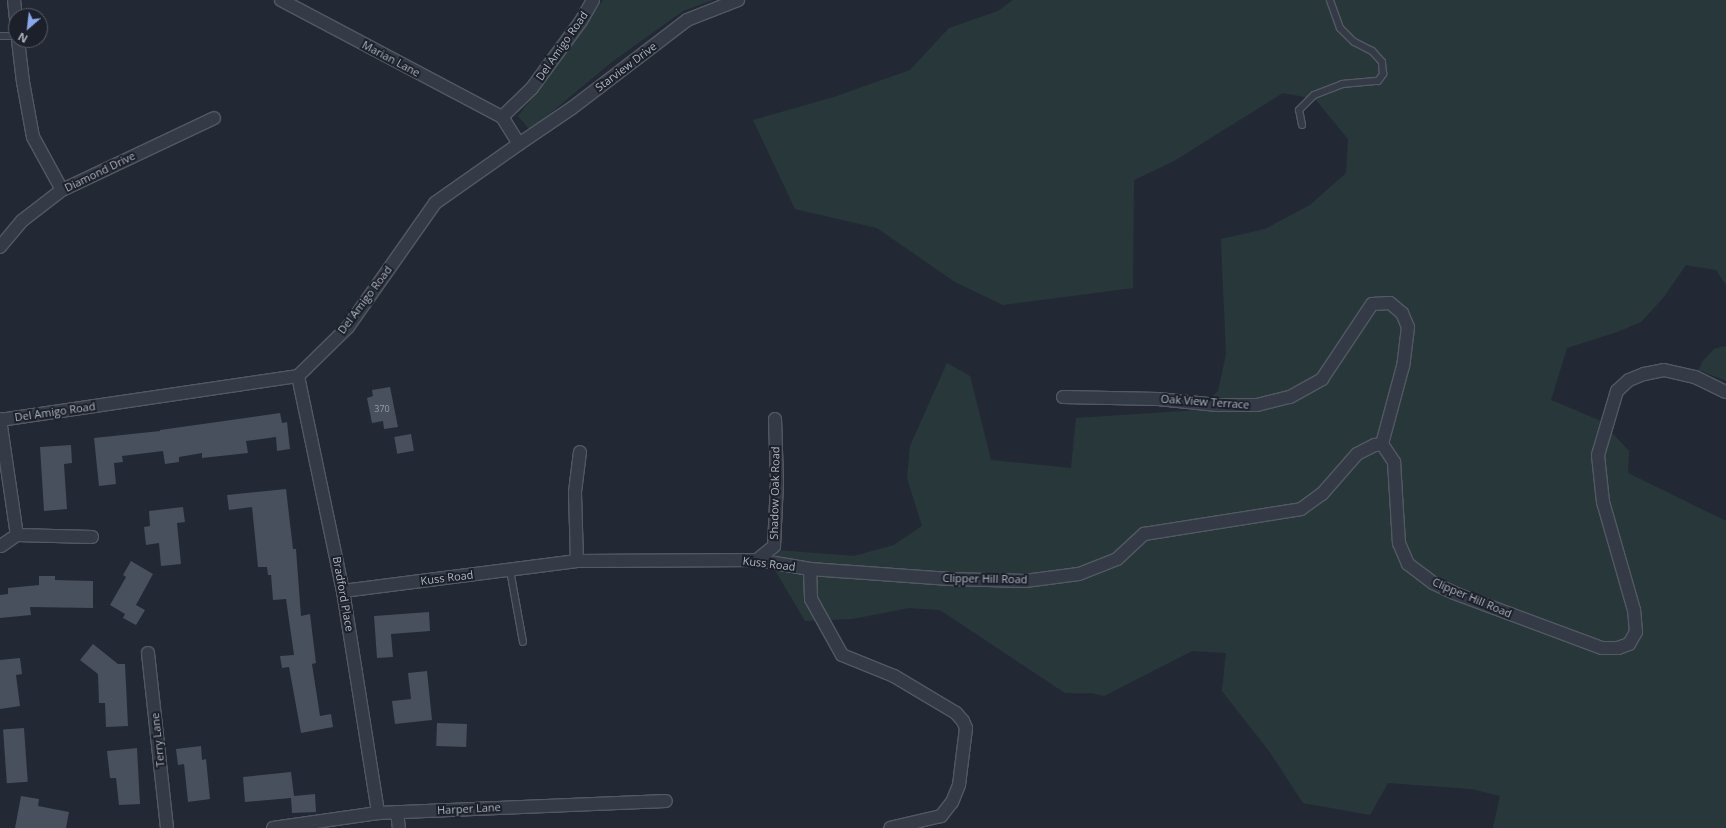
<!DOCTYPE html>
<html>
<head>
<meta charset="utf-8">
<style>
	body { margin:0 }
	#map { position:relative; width:1726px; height:828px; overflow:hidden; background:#222935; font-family:"Open Sans",sans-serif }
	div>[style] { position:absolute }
	.green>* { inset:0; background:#28383a }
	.building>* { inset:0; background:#484f5d; transform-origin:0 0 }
	.roads { filter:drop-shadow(1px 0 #535863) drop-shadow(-1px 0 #535863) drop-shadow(0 1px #535863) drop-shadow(0 -1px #535863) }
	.lane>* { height:6px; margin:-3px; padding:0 3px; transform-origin:3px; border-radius:3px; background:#353b46 }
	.street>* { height:12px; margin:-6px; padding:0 6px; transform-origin:6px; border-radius:6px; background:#353b46 }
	span { translate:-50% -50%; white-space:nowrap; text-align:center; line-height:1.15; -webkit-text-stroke:4px #1b202a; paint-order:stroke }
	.number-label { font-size:9px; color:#969ca9 }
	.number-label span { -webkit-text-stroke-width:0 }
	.street-label { font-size:11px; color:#b0b5c2 }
	.north { position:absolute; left:8px; top:8px; width:40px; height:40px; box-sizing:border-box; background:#1b202a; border:1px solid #575c67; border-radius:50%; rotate:208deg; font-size:11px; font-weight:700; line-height:16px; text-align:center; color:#b0b5c2 }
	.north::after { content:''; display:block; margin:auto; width:14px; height:18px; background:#8ba8ec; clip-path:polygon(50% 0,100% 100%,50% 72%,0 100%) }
</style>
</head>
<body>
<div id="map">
	<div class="green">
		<i style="clip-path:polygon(603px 0,713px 0,683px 11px,613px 61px,530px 130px,518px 116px,549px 77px)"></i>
		<i style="clip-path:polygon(1013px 0,1726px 0,1726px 285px,1716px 270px,1686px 265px,1663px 298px,1641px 322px,1617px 332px,1567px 348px,1551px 400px,1601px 421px,1629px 451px,1628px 473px,1726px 521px,1726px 828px,1493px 828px,1500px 796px,1472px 789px,1388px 783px,1370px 815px,1303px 803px,1269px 751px,1222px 691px,1226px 653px,1192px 651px,1104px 696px,1092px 693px,1065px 693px,940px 610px,909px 608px,852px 619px,805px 621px,775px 570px,776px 550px,854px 556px,894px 545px,922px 526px,907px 478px,910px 446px,947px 363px,970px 376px,991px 460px,1071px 468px,1076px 418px,1198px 410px,1218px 391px,1226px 355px,1221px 239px,1265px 229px,1310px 205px,1346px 173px,1348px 139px,1315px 99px,1283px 93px,1174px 161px,1134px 180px,1133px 288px,1003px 305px,955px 282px,877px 228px,795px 209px,753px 120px,834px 97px,910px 70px,949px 28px,998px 11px)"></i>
		<i style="clip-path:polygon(1726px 346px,1726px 381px,1699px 370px,1702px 362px,1714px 349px)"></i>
	</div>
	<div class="building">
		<i style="clip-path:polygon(390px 387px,398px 427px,384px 429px,383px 421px,372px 423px,367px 398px,373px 396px,372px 390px)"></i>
		<i style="clip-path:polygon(280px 413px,282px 423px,287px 422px,290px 449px,277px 451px,276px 437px,246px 441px,248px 453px,202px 458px,202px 453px,179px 457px,179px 462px,165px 464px,163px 451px,122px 456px,123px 462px,114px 463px,116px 484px,99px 486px,94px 438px,160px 431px,160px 430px)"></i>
		<i style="left:411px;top:434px;width:17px;height:17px;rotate:80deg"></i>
		<i style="clip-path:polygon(71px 445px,72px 463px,64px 464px,67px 509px,44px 511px,40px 447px)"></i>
		<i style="clip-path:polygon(286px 489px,293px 549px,296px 549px,301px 616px,310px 614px,316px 663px,312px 664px,320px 716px,331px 714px,333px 727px,301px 733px,289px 667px,282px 668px,280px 656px,294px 655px,286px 599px,273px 600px,271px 575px,268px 575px,267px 567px,258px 567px,252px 507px,229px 510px,227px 495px)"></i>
		<i style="clip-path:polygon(183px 507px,185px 522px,177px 523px,181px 564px,161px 566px,159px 543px,146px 545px,144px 527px,150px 526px,149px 511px)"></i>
		<i style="clip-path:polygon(131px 561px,153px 574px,136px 605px,145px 610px,136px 625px,123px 618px,125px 614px,110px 605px,126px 577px,123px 575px)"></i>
		<i style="clip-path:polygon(39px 576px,55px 576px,55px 580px,93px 581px,93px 608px,30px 607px,31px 615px,0 618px,0 595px,8px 594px,8px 588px,39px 585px)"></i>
		<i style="clip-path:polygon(429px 612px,430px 631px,391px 634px,393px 657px,377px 658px,374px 616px)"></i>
		<i style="clip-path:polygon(93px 644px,118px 664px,125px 664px,128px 726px,106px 727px,105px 703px,99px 703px,98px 674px,80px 660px)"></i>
		<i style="clip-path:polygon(20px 658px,22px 674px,16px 675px,20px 706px,0 709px,0 660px)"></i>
		<i style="clip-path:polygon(427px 671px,432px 720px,395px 724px,392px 701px,411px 699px,408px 673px)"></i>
		<i style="left:437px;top:723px;width:30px;height:23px;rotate:2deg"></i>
		<i style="left:24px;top:728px;width:54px;height:21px;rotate:86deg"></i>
		<i style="clip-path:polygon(201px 746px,202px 760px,206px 759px,210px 799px,188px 802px,184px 764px,178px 765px,176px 749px)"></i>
		<i style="clip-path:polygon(137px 748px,140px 804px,119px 805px,116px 778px,110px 778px,107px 751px)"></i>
		<i style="clip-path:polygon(291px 772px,294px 796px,315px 794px,316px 812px,292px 813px,291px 798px,245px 802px,243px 777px)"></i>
		<i style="clip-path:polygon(21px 796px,39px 799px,38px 806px,69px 812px,66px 828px,15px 828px)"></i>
	</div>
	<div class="roads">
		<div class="lane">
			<i style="left:0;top:36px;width:16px"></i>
			<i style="left:1302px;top:125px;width:15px;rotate:-101deg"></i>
			<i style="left:1299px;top:110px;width:21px;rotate:-45deg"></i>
			<i style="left:1314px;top:95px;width:30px;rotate:-21deg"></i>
			<i style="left:1342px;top:84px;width:36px;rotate:-5deg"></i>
			<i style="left:1378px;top:81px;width:9px;rotate:-54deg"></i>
			<i style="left:1383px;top:74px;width:12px;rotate:-95deg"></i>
			<i style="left:1382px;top:62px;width:15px;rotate:-132deg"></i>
			<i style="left:1372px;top:51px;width:20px;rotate:-153deg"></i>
			<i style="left:1354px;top:42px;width:20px;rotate:-135deg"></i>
			<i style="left:1340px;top:28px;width:30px;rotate:-110deg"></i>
			<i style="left:510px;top:570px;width:73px;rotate:79.8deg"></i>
		</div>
		<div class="street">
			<i style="left:14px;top:0;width:18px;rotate:84deg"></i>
			<i style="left:281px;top:0;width:250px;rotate:27.9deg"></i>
			<i style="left:18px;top:40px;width:42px;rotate:83.2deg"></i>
			<i style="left:23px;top:82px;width:56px;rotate:79.7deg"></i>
			<i style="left:33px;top:137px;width:60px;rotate:61.3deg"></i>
			<i style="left:519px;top:144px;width:64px;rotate:-34.2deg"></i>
			<i style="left:572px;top:108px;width:145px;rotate:-37.4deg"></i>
			<i style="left:687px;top:20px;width:55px;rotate:-21.4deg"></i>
			<i style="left:0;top:247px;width:35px;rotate:-50deg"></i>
			<i style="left:23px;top:220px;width:49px;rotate:-37.6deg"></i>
			<i style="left:62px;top:190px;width:168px;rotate:-25.3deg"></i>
			<i style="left:298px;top:376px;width:220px;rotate:78.2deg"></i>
			<i style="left:343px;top:591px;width:225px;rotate:81deg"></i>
			<i style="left:1063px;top:397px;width:95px;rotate:1.2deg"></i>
			<i style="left:1158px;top:399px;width:60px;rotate:5.7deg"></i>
			<i style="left:1218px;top:405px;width:39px"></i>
			<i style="left:1257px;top:405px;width:34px;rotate:-14deg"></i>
			<i style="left:1290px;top:397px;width:37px;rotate:-29deg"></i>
			<i style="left:1322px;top:379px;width:90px;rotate:-56.3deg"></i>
			<i style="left:1372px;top:304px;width:18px;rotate:-3deg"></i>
			<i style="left:1390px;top:303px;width:16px;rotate:40deg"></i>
			<i style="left:1402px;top:313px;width:15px;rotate:67deg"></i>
			<i style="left:1408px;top:327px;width:39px;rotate:97deg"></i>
			<i style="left:1403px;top:366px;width:81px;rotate:105.1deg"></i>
			<i style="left:0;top:419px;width:117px;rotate:81.7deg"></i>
			<i style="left:0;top:420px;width:301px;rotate:-8.4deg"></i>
			<i style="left:298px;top:376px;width:70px;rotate:-44.4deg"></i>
			<i style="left:348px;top:327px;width:151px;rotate:-54.9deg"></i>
			<i style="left:435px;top:203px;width:103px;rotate:-35.1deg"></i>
			<i style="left:519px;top:144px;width:32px;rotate:-122deg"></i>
			<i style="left:502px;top:117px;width:42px;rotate:-44deg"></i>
			<i style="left:532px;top:88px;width:83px;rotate:-53.8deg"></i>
			<i style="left:581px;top:21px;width:24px;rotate:-60deg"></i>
			<i style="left:1px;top:546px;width:19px;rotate:-35deg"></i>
			<i style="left:17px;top:535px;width:75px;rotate:1.5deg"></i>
			<i style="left:757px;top:560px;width:22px;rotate:-39deg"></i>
			<i style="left:774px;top:546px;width:64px;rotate:-87.3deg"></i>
			<i style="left:777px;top:482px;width:63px;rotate:-91.8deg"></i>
			<i style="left:577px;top:561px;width:69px;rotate:-91.7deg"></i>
			<i style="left:575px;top:492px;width:40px;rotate:-82.9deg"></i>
			<i style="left:810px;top:569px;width:30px;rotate:88deg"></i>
			<i style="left:811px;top:599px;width:64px;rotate:61deg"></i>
			<i style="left:842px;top:655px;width:56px;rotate:22deg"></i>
			<i style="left:894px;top:676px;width:72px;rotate:30.8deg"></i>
			<i style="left:956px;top:713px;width:11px;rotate:49deg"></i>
			<i style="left:963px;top:721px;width:8px;rotate:67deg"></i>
			<i style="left:966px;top:728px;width:57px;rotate:97deg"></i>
			<i style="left:959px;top:785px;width:18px;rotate:112deg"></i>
			<i style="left:952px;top:802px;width:18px;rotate:128deg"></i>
			<i style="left:941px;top:816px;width:52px;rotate:166.8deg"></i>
			<i style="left:343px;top:591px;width:236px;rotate:-7.3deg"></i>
			<i style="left:577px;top:561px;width:180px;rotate:-0.3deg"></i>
			<i style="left:757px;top:560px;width:54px;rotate:9.6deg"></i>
			<i style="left:810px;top:569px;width:140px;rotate:4.1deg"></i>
			<i style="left:950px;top:579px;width:75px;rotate:1.5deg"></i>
			<i style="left:1025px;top:581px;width:54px;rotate:-7.4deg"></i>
			<i style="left:1079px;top:574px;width:41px;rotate:-21.5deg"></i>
			<i style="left:1117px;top:559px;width:37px;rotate:-43deg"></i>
			<i style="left:1144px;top:534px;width:159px;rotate:-9deg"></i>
			<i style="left:1301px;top:509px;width:26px;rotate:-36deg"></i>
			<i style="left:1322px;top:494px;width:53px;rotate:-48.8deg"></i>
			<i style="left:1357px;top:454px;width:20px;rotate:-27deg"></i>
			<i style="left:1375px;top:445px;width:7px;rotate:-8deg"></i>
			<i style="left:1382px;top:444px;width:22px;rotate:56deg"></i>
			<i style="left:1394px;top:462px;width:81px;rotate:86.5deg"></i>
			<i style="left:1399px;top:543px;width:23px;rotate:67deg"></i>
			<i style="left:1408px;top:564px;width:31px;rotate:37deg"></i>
			<i style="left:1433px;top:583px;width:23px;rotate:25deg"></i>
			<i style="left:1454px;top:593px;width:158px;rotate:20.4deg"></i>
			<i style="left:1602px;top:648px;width:16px"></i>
			<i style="left:1618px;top:648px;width:12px;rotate:-20deg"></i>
			<i style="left:1629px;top:644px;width:14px;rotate:-60deg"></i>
			<i style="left:1636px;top:632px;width:22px;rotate:-95deg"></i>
			<i style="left:1634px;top:610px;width:112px;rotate:-106deg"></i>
			<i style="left:1603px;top:502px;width:47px;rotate:-96.1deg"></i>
			<i style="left:1598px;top:455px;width:67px;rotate:-73.5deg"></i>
			<i style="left:1617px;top:391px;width:16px;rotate:-43deg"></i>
			<i style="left:1629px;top:380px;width:16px;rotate:-22deg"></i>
			<i style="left:1644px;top:374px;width:20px;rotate:-11deg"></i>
			<i style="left:1664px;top:370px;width:32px;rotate:13deg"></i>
			<i style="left:1695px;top:377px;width:34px;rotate:26deg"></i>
			<i style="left:148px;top:653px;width:176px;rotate:83.8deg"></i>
			<i style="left:397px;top:812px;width:16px;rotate:83deg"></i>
			<i style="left:273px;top:828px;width:106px;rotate:-8.1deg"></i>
			<i style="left:378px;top:813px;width:288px;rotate:-2.4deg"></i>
		</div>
	</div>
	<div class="number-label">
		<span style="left:382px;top:409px">370</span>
	</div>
	<div class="street-label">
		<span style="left:562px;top:46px;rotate:-55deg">Del Amigo Road</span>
		<span style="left:391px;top:59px;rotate:28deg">Marian Lane</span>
		<span style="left:626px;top:67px;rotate:-37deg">Starview Drive</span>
		<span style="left:100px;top:172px;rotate:-26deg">Diamond Drive</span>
		<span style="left:365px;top:300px;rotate:-53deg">Del Amigo Road</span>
		<span style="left:1205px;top:402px;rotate:4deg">Oak View Terrace</span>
		<span style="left:55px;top:412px;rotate:-8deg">Del Amigo Road</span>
		<span style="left:775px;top:493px;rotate:-89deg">Shadow Oak Road</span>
		<span style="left:769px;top:564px;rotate:7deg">Kuss Road</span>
		<span style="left:447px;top:578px;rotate:-7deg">Kuss Road</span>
		<span style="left:985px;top:579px;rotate:1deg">Clipper Hill Road</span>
		<span style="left:343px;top:594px;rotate:80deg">Bradford Place</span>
		<span style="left:1472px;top:598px;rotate:23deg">Clipper Hill Road</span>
		<span style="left:158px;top:740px;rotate:-96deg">Terry Lane</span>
		<span style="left:469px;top:809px;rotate:-3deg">Harper Lane</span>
	</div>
	<div class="north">N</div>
</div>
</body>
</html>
